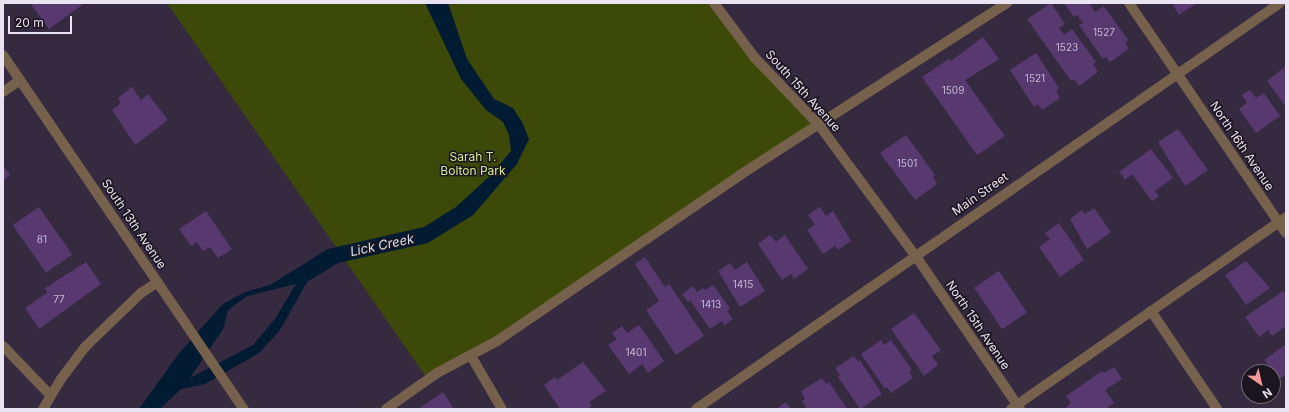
<!DOCTYPE html>
<html>
<head>
<meta charset="utf-8">
<style>
	body { margin:0 }
	#map { position:relative; width:1289px; height:412px; overflow:hidden; background:#352a40; font-family:Inter,sans-serif }
	div>[style] { position:absolute }
	.green>* { inset:0; background:#3d4908 }
	.water>* { inset:0; background:#011b33 }
	.building>* { inset:0; background:#573970; transform-origin:0 0 }
	.minor>* { height:10px; margin:-5px; padding:0 5px; transform-origin:5px; border-radius:5px; background:#76614c }
	span { translate:-50% -50%; white-space:nowrap; text-align:center; line-height:1.15; -webkit-text-stroke:3px #1a151f; paint-order:stroke }
	.number-label { font-size:10px; color:#c5b8d1 }
	.number-label span { -webkit-text-stroke-width:0 }
	.street-label { font-size:12px; color:#eae3f1 }
	.park-label { font-size:12px; color:#d3eb8c }
	.water-label { font-size:13px; color:#d3e1f0; font-style:italic }
	.frame { position:absolute; inset:0; border:4px solid #eae3f1; pointer-events:none }
	.north { position:absolute; left:1241px; top:364px; width:40px; height:40px; box-sizing:border-box; background:#1a151f; border:1px solid #6d6773; border-radius:50%; rotate:146deg; font-size:11px; font-weight:700; line-height:16px; text-align:center; color:#eae3f1 }
	.north::after { content:''; display:block; margin:auto; width:14px; height:18px; background:#f59b97; clip-path:polygon(50% 0,100% 100%,50% 72%,0 100%) }
	.scale { position:absolute; left:8px; top:16px; width:64px; height:18px; box-sizing:border-box; border:2px solid #eae3f1; border-top:0; padding-left:5px; font-size:12px; line-height:14px; white-space:nowrap; color:#eae3f1; -webkit-text-stroke:3px #1a151f; paint-order:stroke }
</style>
</head>
<body>
<div id="map">
	<div class="green">
		<i style="clip-path:polygon(167px 3px,714px 3px,819px 125px,498px 341px,428px 380px)"></i>
	</div>
	<div class="water">
		<i style="clip-path:polygon(evenodd,425px 3px,448px 3px,467px 59px,494px 99px,513px 108px,522px 122px,529px 139px,517px 164px,473px 215px,428px 243px,338px 263px,307px 282px,280px 330px,259px 353px,205px 384px,181px 389px,160px 409px,139px 409px,180px 352px,223px 304px,245px 292px,270px 285px,328px 249px,424px 227px,456px 207px,491px 175px,511px 151px,509px 135px,503px 122px,486px 110px,461px 79px,425px 3px,296px 284px,275px 319px,253px 345px,190px 378px,223px 329px,228px 310px,247px 296px,296px 284px)"></i>
	</div>
	<div class="building">
		<i style="clip-path:polygon(30px 3px,81px 3px,82px 5px,49px 29px)"></i>
		<i style="clip-path:polygon(1051px 3px,1065px 24px,1059px 28px,1064px 35px,1072px 29px,1096px 62px,1093px 64px,1098px 72px,1079px 86px,1074px 79px,1071px 81px,1027px 19px)"></i>
		<i style="clip-path:polygon(1064px 3px,1092px 3px,1090px 4px,1095px 12px,1104px 6px,1128px 40px,1125px 43px,1129px 49px,1110px 62px,1106px 57px,1103px 59px,1079px 25px,1083px 23px,1077px 15px,1074px 17px)"></i>
		<i style="clip-path:polygon(1172px 3px,1197px 3px,1179px 15px)"></i>
		<i style="clip-path:polygon(983px 37px,999px 59px,965px 80px,1005px 136px,977px 155px,922px 77px,949px 59px,951px 61px)"></i>
		<i style="clip-path:polygon(1036px 53px,1059px 88px,1056px 91px,1060px 98px,1042px 110px,1038px 104px,1034px 107px,1010px 70px)"></i>
		<i style="clip-path:polygon(1286px 66px,1286px 107px,1267px 81px)"></i>
		<i style="clip-path:polygon(132px 87px,141px 100px,148px 94px,168px 120px,135px 145px,112px 110px,121px 103px,118px 98px)"></i>
		<i style="clip-path:polygon(1250px 90px,1256px 98px,1264px 93px,1280px 116px,1256px 133px,1239px 109px,1247px 103px,1242px 95px)"></i>
		<i style="clip-path:polygon(1178px 129px,1208px 170px,1185px 186px,1158px 142px)"></i>
		<i style="clip-path:polygon(906px 135px,935px 175px,933px 177px,937px 184px,915px 200px,880px 153px)"></i>
		<i style="clip-path:polygon(1151px 149px,1173px 178px,1155px 191px,1159px 196px,1152px 201px,1132px 174px,1125px 180px,1119px 172px)"></i>
		<i style="clip-path:polygon(3px 165px,10px 175px,3px 180px)"></i>
		<i style="left:39px;top:207px;width:58px;height:32px;rotate:55deg"></i>
		<i style="clip-path:polygon(820px 207px,826px 216px,833px 211px,851px 241px,838px 250px,835px 246px,823px 254px,807px 230px,815px 225px,808px 215px)"></i>
		<i style="clip-path:polygon(1094px 208px,1111px 232px,1087px 249px,1070px 219px,1082px 210px,1085px 214px)"></i>
		<i style="clip-path:polygon(206px 211px,232px 249px,218px 258px,210px 247px,203px 251px,197px 242px,191px 246px,179px 229px)"></i>
		<i style="clip-path:polygon(1059px 223px,1084px 260px,1060px 277px,1039px 247px,1050px 239px,1045px 233px)"></i>
		<i style="clip-path:polygon(770px 235px,776px 242px,785px 235px,808px 269px,794px 279px,791px 274px,782px 280px,758px 244px)"></i>
		<i style="clip-path:polygon(645px 257px,665px 287px,669px 284px,704px 336px,676px 355px,646px 310px,659px 301px,635px 264px)"></i>
		<i style="clip-path:polygon(1246px 261px,1270px 288px,1246px 305px,1225px 275px)"></i>
		<i style="clip-path:polygon(86px 262px,101px 284px,39px 329px,25px 308px,47px 293px,45px 288px)"></i>
		<i style="clip-path:polygon(747px 262px,765px 291px,740px 307px,718px 271px,730px 263px,735px 270px)"></i>
		<i style="left:999px;top:271px;width:50px;height:30px;rotate:56deg"></i>
		<i style="clip-path:polygon(713px 285px,730px 308px,727px 311px,733px 319px,724px 325px,722px 321px,710px 329px,690px 300px,688px 302px,682px 294px,693px 286px,697px 292px,703px 288px,705px 290px)"></i>
		<i style="clip-path:polygon(1283px 291px,1286px 296px,1286px 326px,1272px 336px,1268px 330px,1259px 337px,1245px 317px)"></i>
		<i style="clip-path:polygon(914px 313px,941px 350px,932px 356px,938px 365px,924px 376px,891px 329px)"></i>
		<i style="clip-path:polygon(639px 325px,664px 361px,648px 373px,642px 364px,629px 374px,608px 345px,617px 339px,612px 333px,622px 326px,627px 333px)"></i>
		<i style="clip-path:polygon(881px 340px,884px 345px,891px 340px,912px 370px,909px 372px,913px 378px,891px 393px,887px 387px,885px 389px,861px 354px)"></i>
		<i style="clip-path:polygon(1286px 344px,1286px 374px,1281px 378px,1264px 360px)"></i>
		<i style="clip-path:polygon(854px 356px,858px 362px,860px 360px,882px 394px,860px 409px,838px 377px,840px 375px,835px 368px)"></i>
		<i style="clip-path:polygon(583px 362px,606px 391px,589px 402px,592px 406px,587px 409px,560px 409px,544px 385px,555px 377px,557px 380px)"></i>
		<i style="clip-path:polygon(1114px 367px,1122px 379px,1105px 390px,1114px 403px,1106px 409px,1065px 409px,1071px 403px,1066px 396px,1102px 371px,1104px 373px)"></i>
		<i style="clip-path:polygon(822px 378px,826px 384px,829px 382px,847px 409px,807px 409px,802px 401px,805px 399px,801px 391px)"></i>
		<i style="clip-path:polygon(443px 392px,454px 409px,418px 409px)"></i>
		<i style="clip-path:polygon(786px 402px,791px 409px,776px 409px)"></i>
	</div>
	<div class="minor">
		<i style="left:714px;top:3px;width:69px;rotate:53.3deg"></i>
		<i style="left:755px;top:58px;width:93px;rotate:46.3deg"></i>
		<i style="left:819px;top:125px;width:162px;rotate:53.6deg"></i>
		<i style="left:915px;top:255px;width:186px;rotate:55.7deg"></i>
		<i style="left:1129px;top:3px;width:278px;rotate:55.7deg"></i>
		<i style="left:3px;top:55px;width:428px;rotate:55.8deg"></i>
		<i style="left:3px;top:92px;width:21px;rotate:-35deg"></i>
		<i style="left:1151px;top:311px;width:118px;rotate:56deg"></i>
		<i style="left:3px;top:346px;width:68px;rotate:46.2deg"></i>
		<i style="left:471px;top:356px;width:61px;rotate:59.7deg"></i>
		<i style="left:43px;top:409px;width:35px;rotate:-59deg"></i>
		<i style="left:61px;top:379px;width:40px;rotate:-53deg"></i>
		<i style="left:85px;top:347px;width:78px;rotate:-44deg"></i>
		<i style="left:141px;top:293px;width:20px;rotate:-33deg"></i>
		<i style="left:386px;top:409px;width:62px;rotate:-35.2deg"></i>
		<i style="left:437px;top:373px;width:68px;rotate:-28.1deg"></i>
		<i style="left:497px;top:341px;width:294px;rotate:-34.3deg"></i>
		<i style="left:740px;top:175px;width:318px;rotate:-32.8deg"></i>
		<i style="left:696px;top:409px;width:711px;rotate:-34.81deg"></i>
		<i style="left:1011px;top:409px;width:335px;rotate:-34.9deg"></i>
	</div>
	<div class="number-label">
		<span style="left:1104px;top:33px">1527</span>
		<span style="left:1067px;top:48px">1523</span>
		<span style="left:1035px;top:79px">1521</span>
		<span style="left:953px;top:91px">1509</span>
		<span style="left:907px;top:164px">1501</span>
		<span style="left:42px;top:240px">81</span>
		<span style="left:743px;top:285px">1415</span>
		<span style="left:59px;top:300px">77</span>
		<span style="left:711px;top:305px">1413</span>
		<span style="left:636px;top:353px">1401</span>
	</div>
	<div class="street-label">
		<span style="left:803px;top:91px;rotate:48deg">South 15th Avenue</span>
		<span style="left:1242px;top:146px;rotate:56deg">North 16th Avenue</span>
		<span style="left:980px;top:194px;rotate:-35deg">Main Street</span>
		<span style="left:134px;top:224px;rotate:56deg">South 13th Avenue</span>
		<span style="left:978px;top:325px;rotate:56deg">North 15th Avenue</span>
	</div>
	<div class="park-label">
		<span style="left:473px;top:164px">Sarah T.<br>Bolton Park</span>
	</div>
	<div class="water-label">
		<span style="left:382px;top:245px;rotate:-12deg">Lick Creek</span>
	</div>
	<div class="frame"></div>
	<div class="north">N</div>
	<div class="scale">20 m</div>
</div>
</body>
</html>
